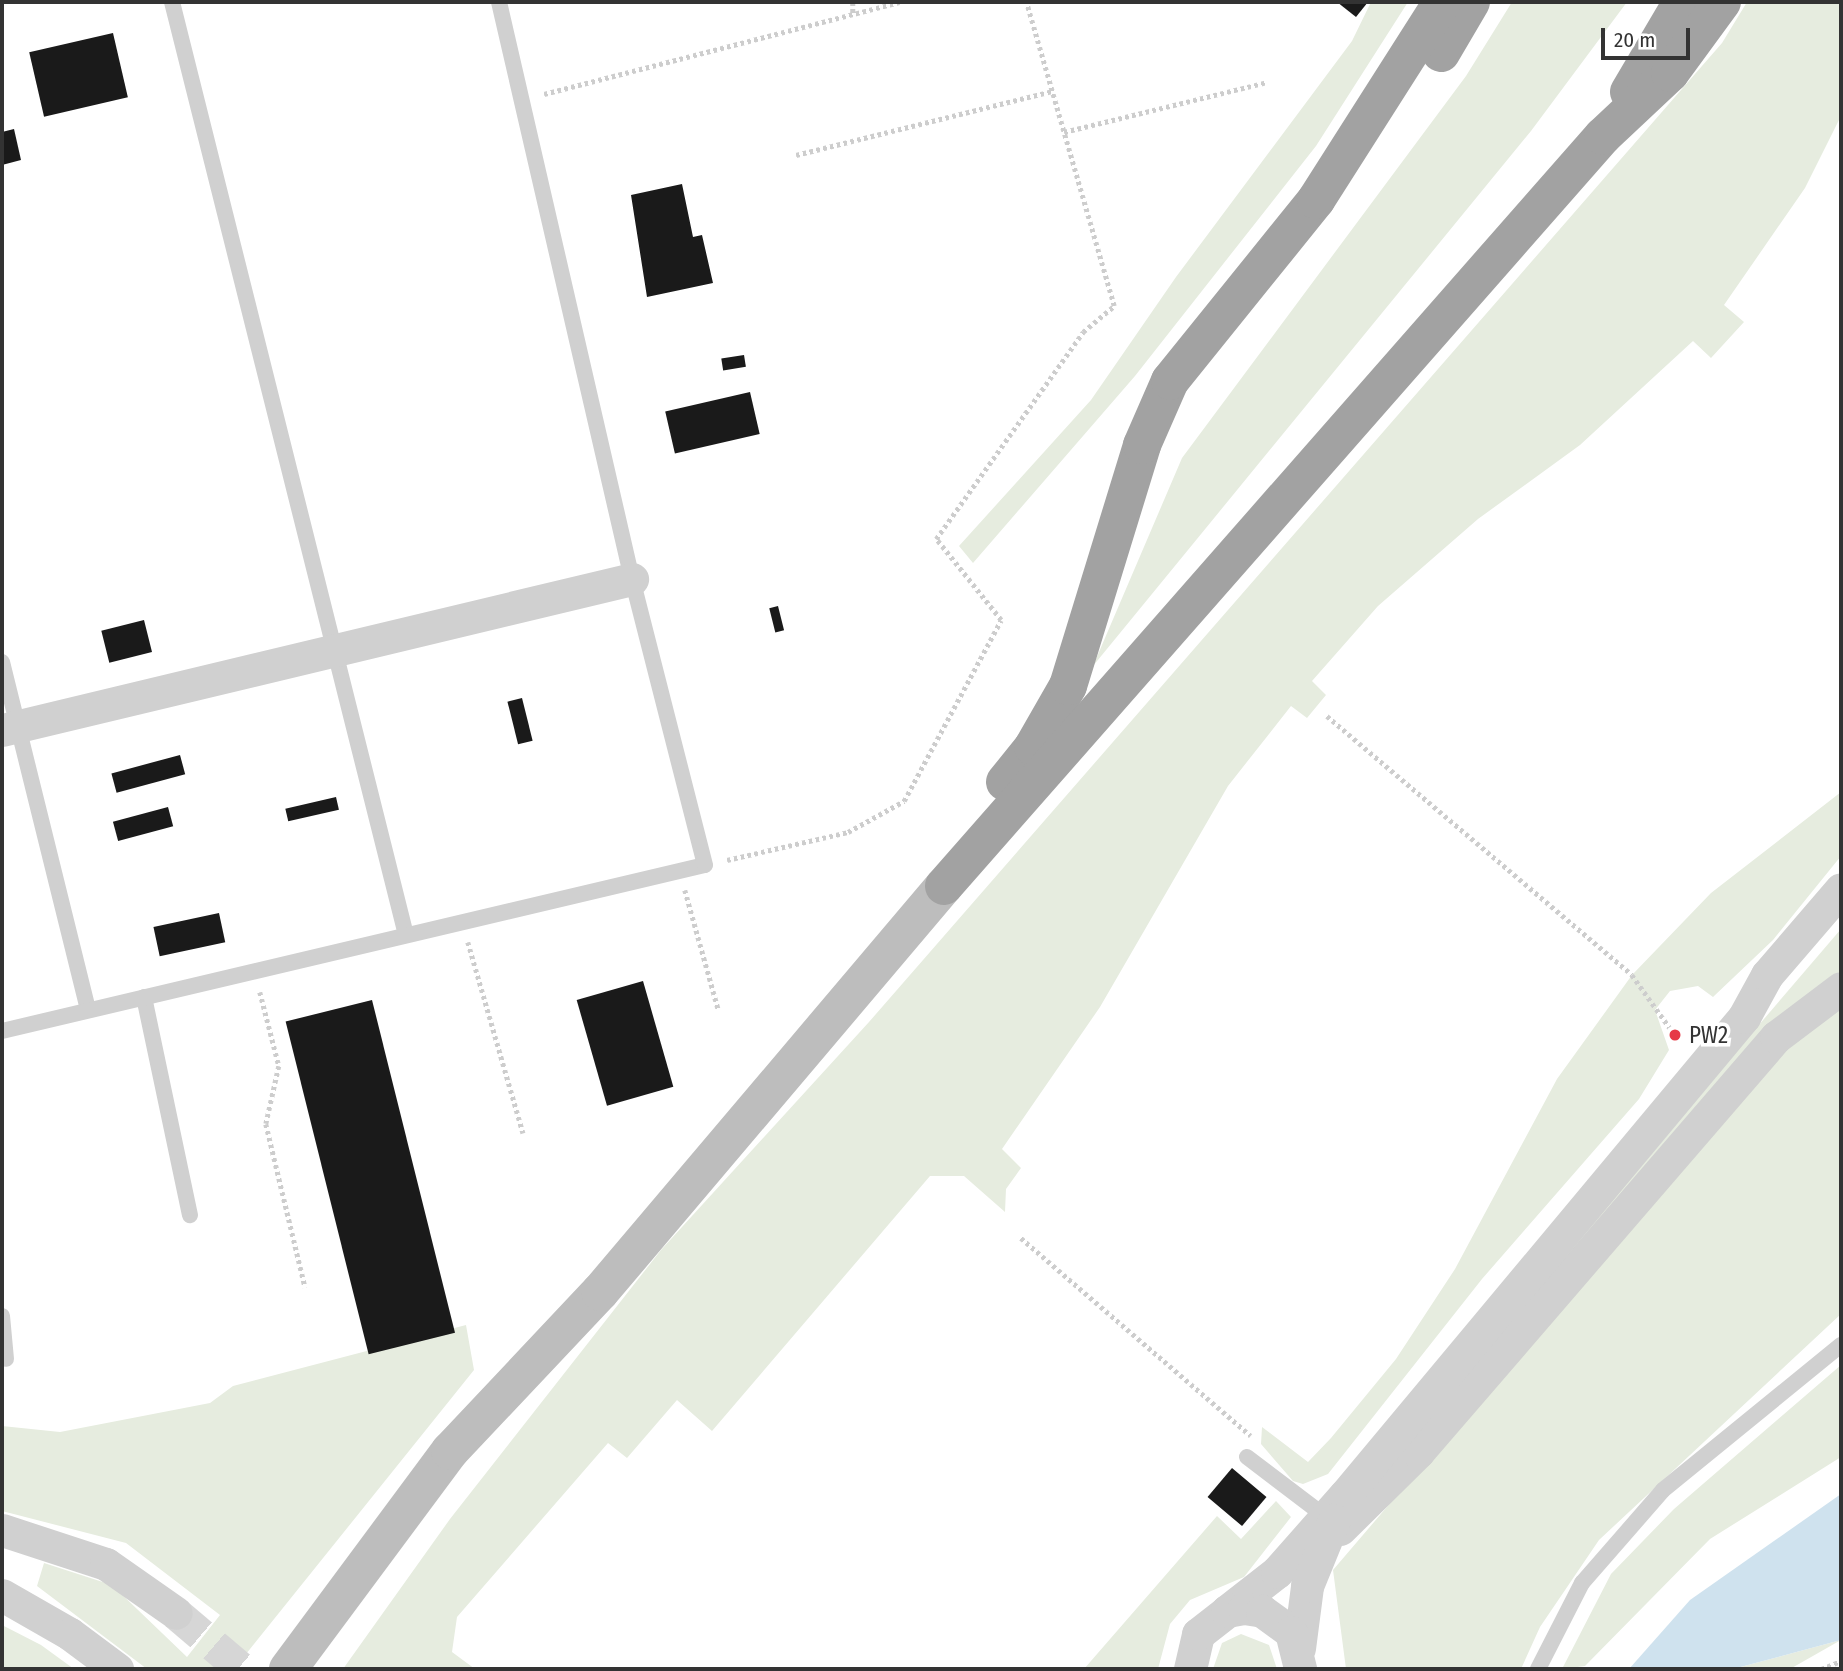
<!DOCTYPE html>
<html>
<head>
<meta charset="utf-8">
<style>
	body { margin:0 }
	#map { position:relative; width:1843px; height:1671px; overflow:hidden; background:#fff; font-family:"Fira Sans Condensed",sans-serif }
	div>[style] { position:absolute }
	.green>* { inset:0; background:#e6ecdf }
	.water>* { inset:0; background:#cfe2ee }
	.building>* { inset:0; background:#1a1a1a; transform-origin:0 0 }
	.minor-tunnel>* { height:33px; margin-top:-16.5px; transform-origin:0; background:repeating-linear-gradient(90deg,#d6d6d6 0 33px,transparent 0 50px) }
	.path>* { height:4.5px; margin-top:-2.25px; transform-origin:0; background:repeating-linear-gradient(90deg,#cdcdcd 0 3.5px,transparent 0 7px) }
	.service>* { height:16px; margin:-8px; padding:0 8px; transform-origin:8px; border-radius:8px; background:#d0d0d0 }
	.minor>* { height:33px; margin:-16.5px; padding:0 16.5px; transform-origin:16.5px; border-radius:16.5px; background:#d0d0d0 }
	.secondary>* { height:38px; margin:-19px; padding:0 19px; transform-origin:19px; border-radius:19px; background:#bdbdbd }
	.trunk>* { height:38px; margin:-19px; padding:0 19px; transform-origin:19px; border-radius:19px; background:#a2a2a2 }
	.dots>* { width:19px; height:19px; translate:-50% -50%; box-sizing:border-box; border:4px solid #fff; border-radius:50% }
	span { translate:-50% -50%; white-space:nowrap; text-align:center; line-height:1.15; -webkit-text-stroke:7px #fff; paint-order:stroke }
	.poi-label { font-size:23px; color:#333 }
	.left { translate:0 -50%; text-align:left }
	.frame { position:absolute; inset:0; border:4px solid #333; pointer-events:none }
	.scale { position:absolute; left:1601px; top:28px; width:89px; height:32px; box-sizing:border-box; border:4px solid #333; border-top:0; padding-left:9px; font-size:21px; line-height:24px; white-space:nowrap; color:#333; -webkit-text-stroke:5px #fff; paint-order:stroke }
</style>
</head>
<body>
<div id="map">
	<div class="green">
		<i style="clip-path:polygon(1371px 2px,1408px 2px,1316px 146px,1135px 376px,973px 563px,959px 546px,1091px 400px,1176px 277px,1352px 41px)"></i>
		<i style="clip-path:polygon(1512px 2px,1627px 2px,1531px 131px,1093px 666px,1182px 458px,1466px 76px)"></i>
		<i style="clip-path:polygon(1747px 2px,1841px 2px,1841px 116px,1805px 188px,1724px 305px,1744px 322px,1711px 358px,1693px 341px,1580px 445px,1478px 519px,1378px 606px,1312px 681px,1326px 695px,1307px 718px,1291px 706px,1228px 786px,1100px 1007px,1002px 1149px,1021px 1168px,1006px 1189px,1005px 1212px,964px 1176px,930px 1176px,712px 1431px,677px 1400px,627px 1458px,608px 1443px,457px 1617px,452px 1652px,475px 1669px,343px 1669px,450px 1519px,661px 1250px,869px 1022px,1722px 43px)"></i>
		<i style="clip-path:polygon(1841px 792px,1841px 856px,1773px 940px,1713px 997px,1698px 986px,1670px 991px,1655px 1010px,1669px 1050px,1639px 1099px,1482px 1279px,1328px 1474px,1303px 1484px,1293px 1481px,1261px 1444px,1262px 1427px,1308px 1462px,1331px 1438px,1396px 1359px,1455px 1269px,1557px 1079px,1632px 975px,1711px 893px)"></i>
		<i style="clip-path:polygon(1841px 929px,1841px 975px,1401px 1443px)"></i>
		<i style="clip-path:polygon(1841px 1003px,1841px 1314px,1599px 1540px,1540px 1627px,1521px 1669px,1346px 1669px,1333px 1570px,1746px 1087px,1797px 1035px)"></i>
		<i style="clip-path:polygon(466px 1325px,474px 1370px,234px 1669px,147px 1669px,37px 1586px,44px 1563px,112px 1585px,187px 1657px,220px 1615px,126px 1543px,2px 1511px,2px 1426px,60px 1432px,210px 1403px,233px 1386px)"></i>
		<i style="clip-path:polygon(1841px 1365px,1841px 1457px,1710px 1539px,1585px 1666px,1562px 1669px,1611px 1574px,1674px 1509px)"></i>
		<i style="clip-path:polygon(1276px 1501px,1291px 1517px,1244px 1577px,1190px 1600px,1170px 1624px,1158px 1669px,1084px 1669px,1217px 1516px,1241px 1539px)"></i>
		<i style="clip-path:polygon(2px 1625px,41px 1645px,74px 1669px,2px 1669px)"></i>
		<i style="clip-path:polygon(1241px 1634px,1269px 1645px,1277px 1669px,1213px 1669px,1222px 1643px)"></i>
		<i style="clip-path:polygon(1841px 1640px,1790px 1669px,1733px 1669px)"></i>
	</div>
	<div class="water">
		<i style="clip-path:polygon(1841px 1494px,1841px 1640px,1733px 1669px,1629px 1669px,1690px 1600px)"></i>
	</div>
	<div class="building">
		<i style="clip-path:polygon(1337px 2px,1368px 2px,1356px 17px)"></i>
		<i style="left:113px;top:33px;width:66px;height:86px;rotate:77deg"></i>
		<i style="clip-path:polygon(14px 129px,21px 160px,2px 165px,2px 132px)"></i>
		<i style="clip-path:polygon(682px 184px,693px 237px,702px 235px,713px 283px,647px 297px,631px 195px)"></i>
		<i style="left:744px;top:355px;width:12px;height:23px;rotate:81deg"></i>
		<i style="left:750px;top:392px;width:43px;height:87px;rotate:77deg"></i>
		<i style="left:778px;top:606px;width:25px;height:9px;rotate:76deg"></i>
		<i style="left:144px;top:620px;width:33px;height:44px;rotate:76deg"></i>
		<i style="left:522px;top:698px;width:44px;height:15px;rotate:76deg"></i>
		<i style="left:180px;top:755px;width:20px;height:71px;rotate:75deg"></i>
		<i style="left:336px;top:797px;width:13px;height:52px;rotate:77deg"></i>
		<i style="left:168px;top:807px;width:20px;height:57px;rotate:75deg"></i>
		<i style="left:219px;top:913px;width:30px;height:67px;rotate:78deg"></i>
		<i style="left:643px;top:981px;width:110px;height:69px;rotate:74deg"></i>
		<i style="left:372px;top:1000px;width:343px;height:89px;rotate:76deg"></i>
		<i style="left:1232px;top:1468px;width:45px;height:38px;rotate:40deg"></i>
	</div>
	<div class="minor-tunnel">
		<i style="left:176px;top:1613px;width:87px;rotate:40.3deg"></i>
	</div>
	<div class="path">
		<i style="left:853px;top:2px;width:11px;rotate:90deg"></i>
		<i style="left:544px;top:94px;width:367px;rotate:-14.5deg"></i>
		<i style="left:1064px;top:132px;width:209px;rotate:-13.8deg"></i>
		<i style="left:796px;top:155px;width:264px;rotate:-14deg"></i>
		<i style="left:1327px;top:716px;width:400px;rotate:40.3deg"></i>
		<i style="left:1632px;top:975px;width:74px;rotate:54.4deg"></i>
		<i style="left:727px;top:860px;width:124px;rotate:-13deg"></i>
		<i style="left:848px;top:832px;width:64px;rotate:-29deg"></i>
		<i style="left:904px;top:801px;width:205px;rotate:-61.8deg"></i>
		<i style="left:1001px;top:620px;width:104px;rotate:-128.7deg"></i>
		<i style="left:936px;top:539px;width:254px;rotate:-54.6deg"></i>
		<i style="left:1083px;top:332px;width:40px;rotate:-40deg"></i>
		<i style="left:1114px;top:306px;width:316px;rotate:-106.1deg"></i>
		<i style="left:685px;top:890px;width:123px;rotate:74.4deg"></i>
		<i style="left:468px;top:942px;width:199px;rotate:73.9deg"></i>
		<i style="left:260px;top:992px;width:76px;rotate:75.6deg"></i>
		<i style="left:279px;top:1066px;width:59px;rotate:102.6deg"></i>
		<i style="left:266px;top:1124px;width:168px;rotate:76.5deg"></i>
		<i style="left:1021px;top:1238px;width:303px;rotate:40.7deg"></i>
		<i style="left:1821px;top:1669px;width:22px;rotate:-22deg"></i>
	</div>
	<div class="service">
		<i style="left:172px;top:2px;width:962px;rotate:75.92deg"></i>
		<i style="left:2px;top:662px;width:358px;rotate:76.1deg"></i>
		<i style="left:144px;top:997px;width:223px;rotate:78.1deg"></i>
		<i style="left:2px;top:1031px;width:722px;rotate:-13.29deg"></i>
		<i style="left:705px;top:865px;width:295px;rotate:-104.3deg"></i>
		<i style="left:632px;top:579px;width:592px;rotate:-102.98deg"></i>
		<i style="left:2px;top:1316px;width:43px;rotate:84.7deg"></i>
		<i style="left:1247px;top:1457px;width:99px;rotate:37.2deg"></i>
		<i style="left:1538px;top:1669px;width:97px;rotate:-62.9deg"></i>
		<i style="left:1582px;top:1583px;width:123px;rotate:-48.9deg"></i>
		<i style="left:1663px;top:1490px;width:230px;rotate:-39.2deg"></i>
	</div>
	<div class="minor">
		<i style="left:2px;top:730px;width:648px;rotate:-13.48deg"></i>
		<i style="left:1340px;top:1529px;width:110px;rotate:-44.6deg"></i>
		<i style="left:1418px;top:1452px;width:548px;rotate:-49.22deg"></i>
		<i style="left:1776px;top:1037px;width:81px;rotate:-37deg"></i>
		<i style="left:2px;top:1530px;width:109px;rotate:18.1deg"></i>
		<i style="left:106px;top:1564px;width:85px;rotate:35deg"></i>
		<i style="left:2px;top:1595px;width:78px;rotate:29.8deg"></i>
		<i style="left:70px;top:1634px;width:59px;rotate:36.7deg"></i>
		<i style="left:1227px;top:1611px;width:63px;rotate:-38deg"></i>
		<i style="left:1277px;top:1572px;width:103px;rotate:-48.6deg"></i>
		<i style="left:1345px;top:1495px;width:623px;rotate:-50.15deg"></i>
		<i style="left:1744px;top:1017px;width:48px;rotate:-61.3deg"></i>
		<i style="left:1767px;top:975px;width:113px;rotate:-49.3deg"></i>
		<i style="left:1299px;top:1648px;width:63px;rotate:-82.6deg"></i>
		<i style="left:1307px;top:1586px;width:71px;rotate:-67.8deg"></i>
		<i style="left:1190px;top:1669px;width:36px;rotate:-77deg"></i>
		<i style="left:1198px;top:1634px;width:37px;rotate:-38deg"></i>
		<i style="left:1227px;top:1611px;width:17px;rotate:-10deg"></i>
		<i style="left:1244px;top:1608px;width:18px;rotate:9deg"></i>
		<i style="left:1262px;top:1611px;width:36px;rotate:36deg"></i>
		<i style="left:1291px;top:1632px;width:38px;rotate:76deg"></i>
	</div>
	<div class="secondary">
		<i style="left:288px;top:1669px;width:272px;rotate:-53.4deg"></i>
		<i style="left:450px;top:1451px;width:219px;rotate:-46.7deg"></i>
		<i style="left:600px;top:1292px;width:532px;rotate:-49.73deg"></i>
	</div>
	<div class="trunk">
		<i style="left:1441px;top:53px;width:59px;rotate:-59.5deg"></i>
		<i style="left:1629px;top:92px;width:104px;rotate:-59.5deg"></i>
		<i style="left:1005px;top:782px;width:45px;rotate:-51.3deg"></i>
		<i style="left:1033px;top:747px;width:70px;rotate:-60.2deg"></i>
		<i style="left:1068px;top:686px;width:252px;rotate:-72.9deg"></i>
		<i style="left:1142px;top:445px;width:70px;rotate:-66.4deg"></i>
		<i style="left:1170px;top:381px;width:233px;rotate:-51.1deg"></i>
		<i style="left:1316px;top:200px;width:235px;rotate:-57.5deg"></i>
		<i style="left:944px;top:886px;width:998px;rotate:-48.7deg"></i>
		<i style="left:1603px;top:136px;width:92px;rotate:-43.2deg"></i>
		<i style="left:1670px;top:73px;width:88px;rotate:-53.8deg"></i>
	</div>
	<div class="dots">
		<i style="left:1675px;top:1035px;background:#e63946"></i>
	</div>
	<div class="poi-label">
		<span class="left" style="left:1689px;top:1035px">PW2</span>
	</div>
	<div class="frame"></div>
	<div class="scale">20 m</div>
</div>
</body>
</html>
